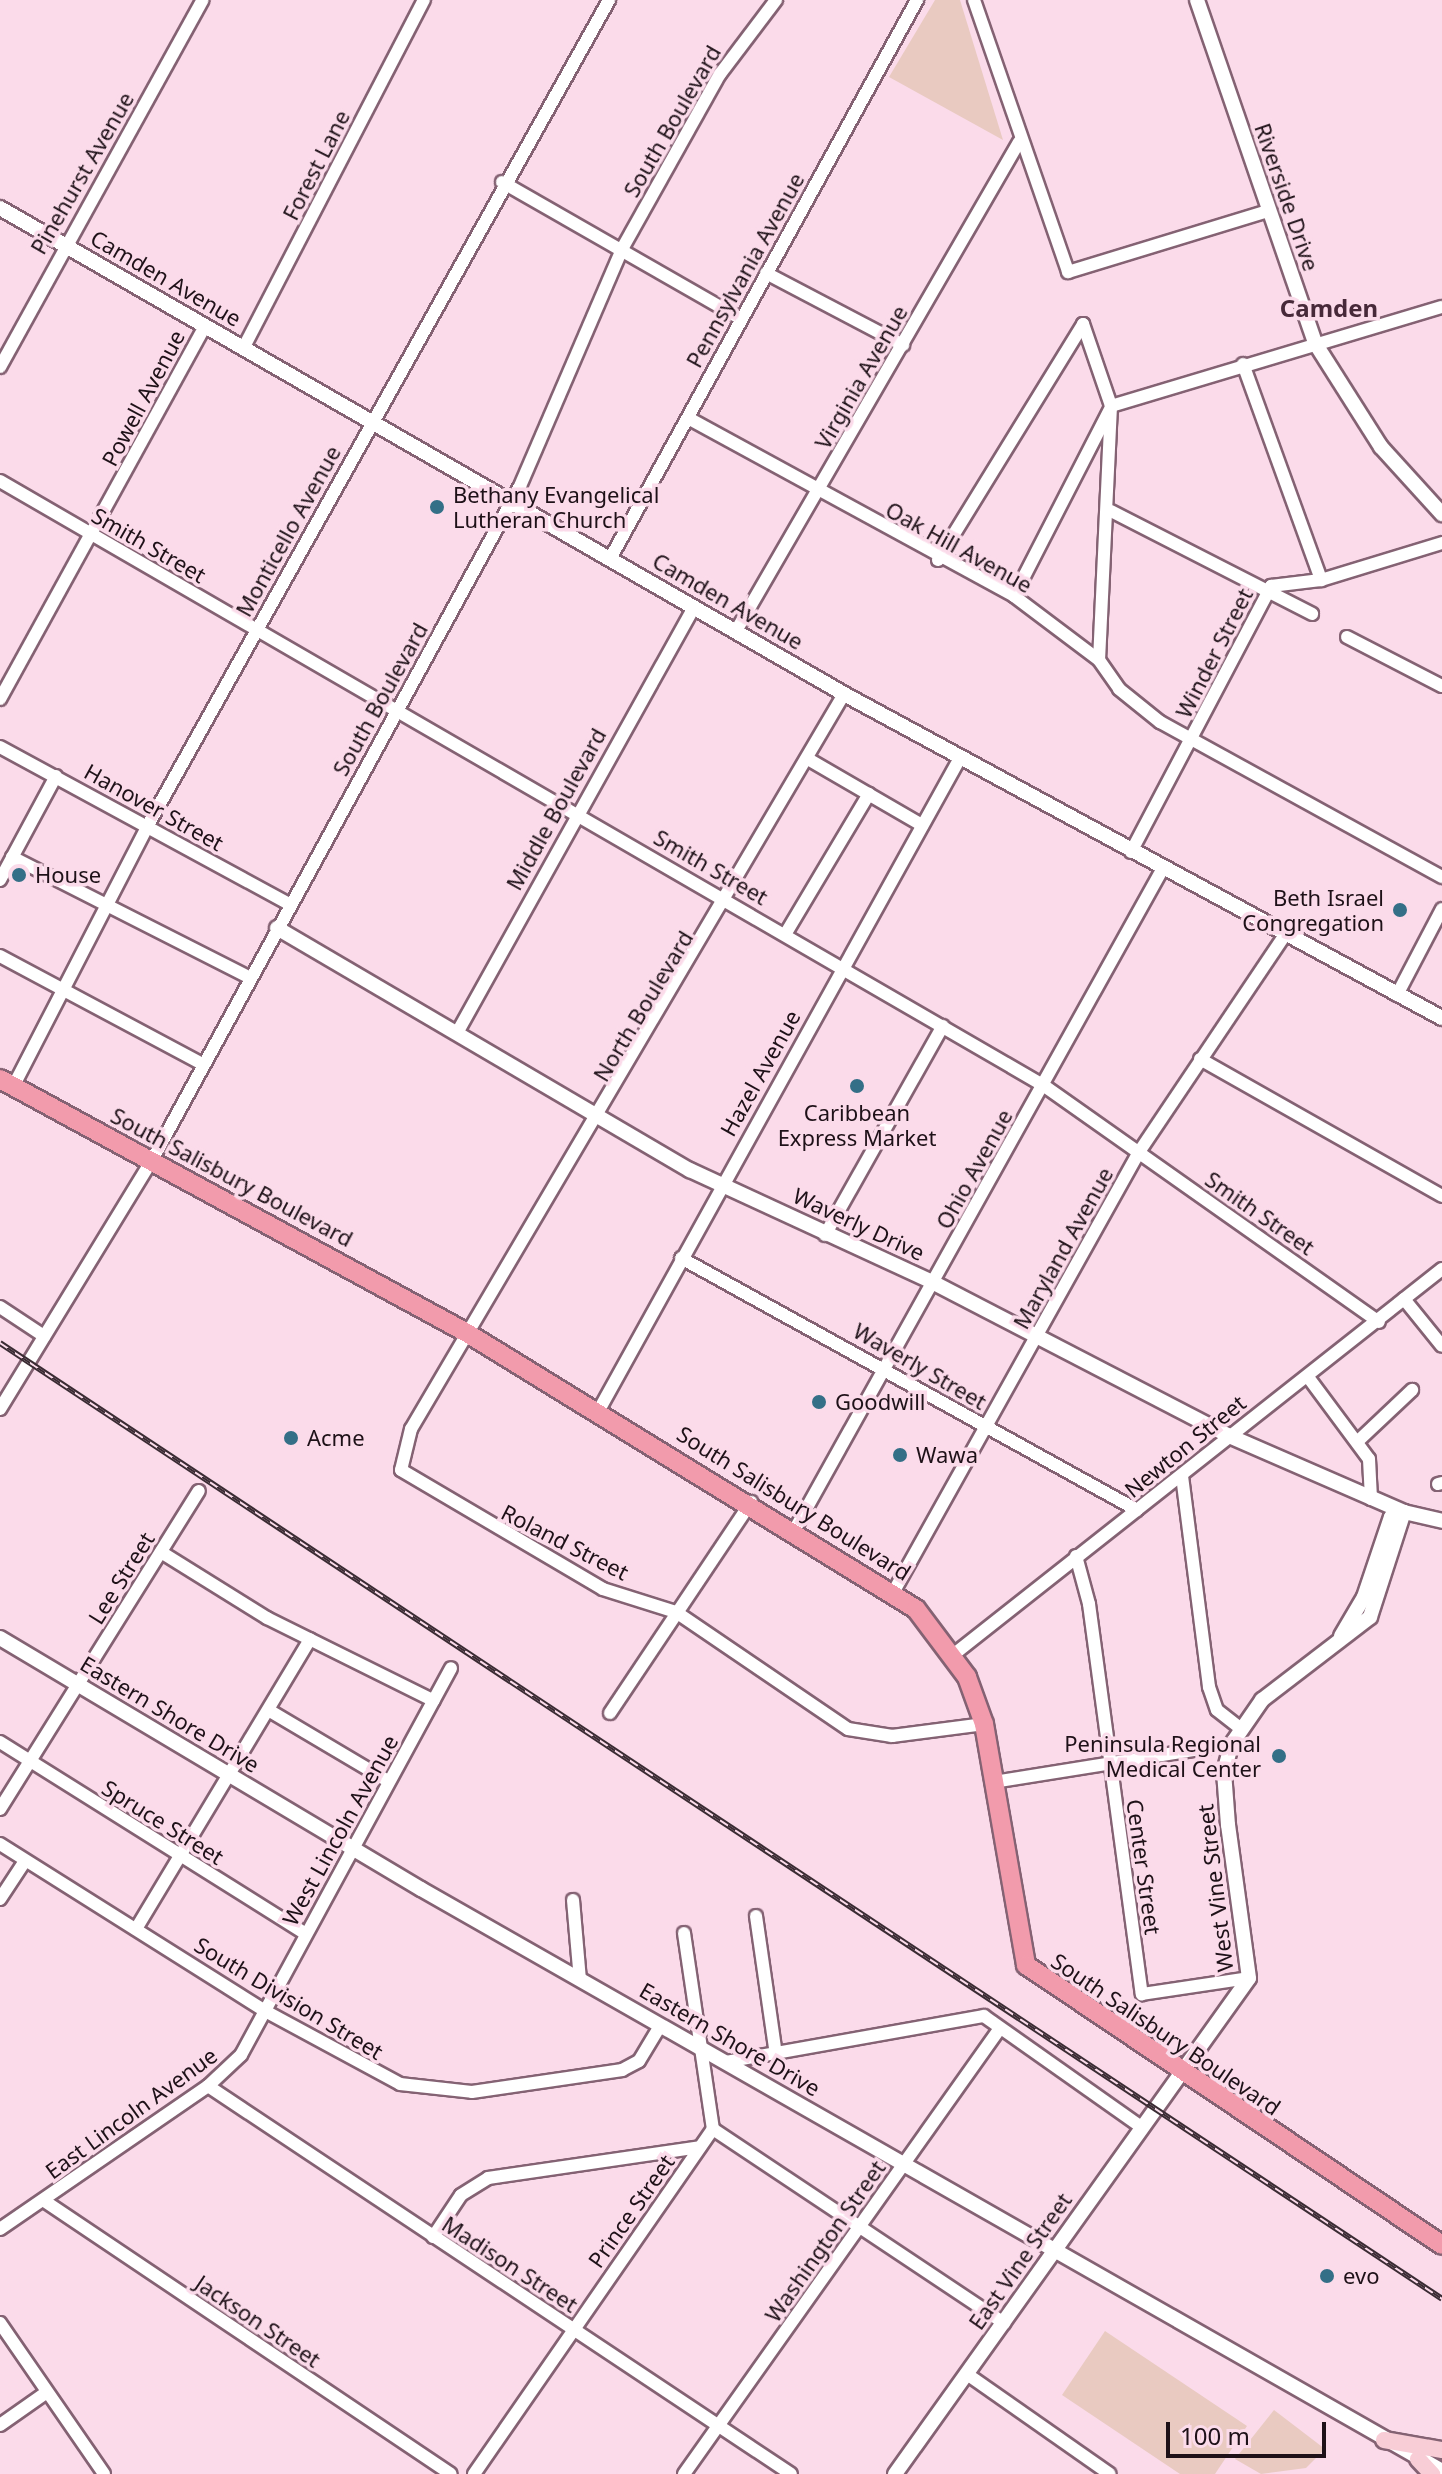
<!DOCTYPE html>
<html>
<head>
<meta charset="utf-8">
<style>
	body { margin:0 }
	#map { position:relative; width:1442px; height:2474px; overflow:hidden; background:#fbdbea; font-family:"Noto Sans",sans-serif }
	div>[style] { position:absolute }
	.green>* { inset:0; background:#e9cac1 }
	.roads { filter:drop-shadow(2px 0 #846273) drop-shadow(-2px 0 #846273) drop-shadow(0 2px #846273) drop-shadow(0 -2px #846273) }
	.minor>* { height:12px; margin:-6px; padding:0 6px; transform-origin:6px; border-radius:6px; background:#fff }
	.tertiary>* { height:14px; margin:-7px; padding:0 7px; transform-origin:7px; border-radius:7px; background:#fff }
	.secondary>* { height:16px; margin:-8px; padding:0 8px; transform-origin:8px; border-radius:8px; background:#f8cdd6 }
	.primary>* { height:18px; margin:-9px; padding:0 9px; transform-origin:9px; border-radius:9px; background:#f29bac }
	.rail>* { height:6px; margin-top:-3px; transform-origin:0; background:repeating-linear-gradient(90deg,#fbdbea 0 9px,#3a2b33 0 18px); box-sizing:border-box; border-block:2px solid #3a2b33 }
	.dots>* { width:22px; height:22px; translate:-50% -50%; box-sizing:border-box; border:4px solid #fbdbea; border-radius:50% }
	span { translate:-50% -50%; white-space:nowrap; text-align:center; line-height:1.15; -webkit-text-stroke:7px #fbdbea; paint-order:stroke }
	.street-label { font-size:22px; color:#1e1118 }
	.poi-label { font-size:22px; color:#1e1118 }
	.left { translate:0 -50%; text-align:left }
	.right { translate:-100% -50%; text-align:right }
	.neighbourhood-label { font-size:24px; color:#472939; font-weight:700 }
	.scale { position:absolute; left:1166px; top:2422px; width:160px; height:36px; box-sizing:border-box; border:4px solid #1e1118; border-top:0; padding-left:10px; font-size:24px; line-height:28px; white-space:nowrap; color:#1e1118; -webkit-text-stroke:6px #fbdbea; paint-order:stroke }
</style>
</head>
<body>
<div id="map">
	<div class="green">
		<i style="clip-path:polygon(935px 0,960px 0,1003px 140px,889px 77px)"></i>
		<i style="clip-path:polygon(1105px 2331px,1247px 2426px,1215px 2474px,1180px 2474px,1062px 2395px)"></i>
		<i style="clip-path:polygon(1274px 2410px,1325px 2449px,1306px 2468px,1261px 2474px,1235px 2459px)"></i>
	</div>
	<div class="roads">
		<div class="minor">
			<i style="left:974px;top:0;width:288px;rotate:70.9deg"></i>
			<i style="left:1068px;top:272px;width:209px;rotate:-17deg"></i>
			<i style="left:502px;top:182px;width:275px;rotate:29.8deg"></i>
			<i style="left:766px;top:273px;width:155px;rotate:27.7deg"></i>
			<i style="left:1083px;top:324px;width:87px;rotate:71.1deg"></i>
			<i style="left:1111px;top:406px;width:254px;rotate:92.7deg"></i>
			<i style="left:244px;top:347px;width:391px;rotate:-62.6deg"></i>
			<i style="left:1243px;top:364px;width:230px;rotate:70.1deg"></i>
			<i style="left:0;top:367px;width:419px;rotate:-61.1deg"></i>
			<i style="left:1111px;top:406px;width:345px;rotate:-16.7deg"></i>
			<i style="left:688px;top:418px;width:371px;rotate:28.6deg"></i>
			<i style="left:1014px;top:596px;width:106px;rotate:37deg"></i>
			<i style="left:1099px;top:660px;width:35px;rotate:55deg"></i>
			<i style="left:1119px;top:689px;width:53px;rotate:38.8deg"></i>
			<i style="left:1160px;top:722px;width:322px;rotate:28.8deg"></i>
			<i style="left:0;top:481px;width:1205px;rotate:30.08deg"></i>
			<i style="left:1043px;top:1085px;width:411px;rotate:35.2deg"></i>
			<i style="left:1111px;top:511px;width:226px;rotate:27.1deg"></i>
			<i style="left:610px;top:559px;width:638px;rotate:-61.22deg"></i>
			<i style="left:938px;top:560px;width:277px;rotate:-58.4deg"></i>
			<i style="left:1014px;top:596px;width:210px;rotate:-62.8deg"></i>
			<i style="left:736px;top:631px;width:565px;rotate:-59.94deg"></i>
			<i style="left:1347px;top:637px;width:107px;rotate:27.3deg"></i>
			<i style="left:844px;top:694px;width:853px;rotate:120.5deg"></i>
			<i style="left:411px;top:1429px;width:42px;rotate:103.7deg"></i>
			<i style="left:401px;top:1470px;width:234px;rotate:30.5deg"></i>
			<i style="left:603px;top:1589px;width:77px;rotate:17.5deg"></i>
			<i style="left:676px;top:1612px;width:208px;rotate:34.2deg"></i>
			<i style="left:848px;top:1729px;width:45px;rotate:9deg"></i>
			<i style="left:892px;top:1736px;width:93px;rotate:-7.4deg"></i>
			<i style="left:0;top:699px;width:426px;rotate:-61.2deg"></i>
			<i style="left:0;top:747px;width:329px;rotate:28.5deg"></i>
			<i style="left:808px;top:759px;width:132px;rotate:30.1deg"></i>
			<i style="left:1131px;top:852px;width:301px;rotate:-62.2deg"></i>
			<i style="left:1271px;top:586px;width:50px;rotate:-6.8deg"></i>
			<i style="left:1321px;top:580px;width:127px;rotate:-17deg"></i>
			<i style="left:12px;top:857px;width:266px;rotate:26.9deg"></i>
			<i style="left:0;top:880px;width:118px;rotate:-61.7deg"></i>
			<i style="left:786px;top:933px;width:162px;rotate:-59.2deg"></i>
			<i style="left:0;top:956px;width:231px;rotate:28.1deg"></i>
			<i style="left:1397px;top:995px;width:97px;rotate:-62.4deg"></i>
			<i style="left:457px;top:1033px;width:487px;rotate:-60.9deg"></i>
			<i style="left:1200px;top:1059px;width:278px;rotate:29.5deg"></i>
			<i style="left:13px;top:1087px;width:295px;rotate:-62.7deg"></i>
			<i style="left:148px;top:825px;width:945px;rotate:-60.8deg"></i>
			<i style="left:825px;top:1235px;width:240px;rotate:-60.6deg"></i>
			<i style="left:681px;top:1258px;width:521px;rotate:28.93deg"></i>
			<i style="left:1404px;top:1299px;width:60px;rotate:51deg"></i>
			<i style="left:0;top:1307px;width:53px;rotate:33.4deg"></i>
			<i style="left:1308px;top:1377px;width:102px;rotate:53.4deg"></i>
			<i style="left:1369px;top:1459px;width:40px;rotate:87.1deg"></i>
			<i style="left:0;top:1409px;width:289px;rotate:-58.6deg"></i>
			<i style="left:151px;top:1162px;width:770px;rotate:-61.37deg"></i>
			<i style="left:520px;top:486px;width:258px;rotate:-66.7deg"></i>
			<i style="left:622px;top:249px;width:201px;rotate:-60.8deg"></i>
			<i style="left:720px;top:74px;width:93px;rotate:-52.9deg"></i>
			<i style="left:599px;top:1410px;width:745px;rotate:-61.03deg"></i>
			<i style="left:1357px;top:1442px;width:76px;rotate:-43.4deg"></i>
			<i style="left:1182px;top:1476px;width:213px;rotate:82.7deg"></i>
			<i style="left:1209px;top:1687px;width:24px;rotate:71deg"></i>
			<i style="left:1217px;top:1710px;width:28px;rotate:38deg"></i>
			<i style="left:1438px;top:1484px;width:4px;rotate:-14deg"></i>
			<i style="left:795px;top:1529px;width:754px;rotate:-60.89deg"></i>
			<i style="left:161px;top:1552px;width:125px;rotate:31.9deg"></i>
			<i style="left:267px;top:1618px;width:186px;rotate:26.4deg"></i>
			<i style="left:1076px;top:1556px;width:50px;rotate:74.8deg"></i>
			<i style="left:1089px;top:1604px;width:394px;rotate:82.3deg"></i>
			<i style="left:1142px;top:1994px;width:108px;rotate:-8.5deg"></i>
			<i style="left:894px;top:1591px;width:503px;rotate:-60.83deg"></i>
			<i style="left:1139px;top:1152px;width:262px;rotate:-56.1deg"></i>
			<i style="left:953px;top:1655px;width:623px;rotate:-38.29deg"></i>
			<i style="left:270px;top:1711px;width:137px;rotate:30.7deg"></i>
			<i style="left:610px;top:1713px;width:254px;rotate:-56.2deg"></i>
			<i style="left:0;top:1742px;width:361px;rotate:32.1deg"></i>
			<i style="left:994px;top:1782px;width:215px;rotate:-9.1deg"></i>
			<i style="left:0;top:1809px;width:375px;rotate:-58deg"></i>
			<i style="left:0;top:1844px;width:315px;rotate:32.2deg"></i>
			<i style="left:267px;top:2012px;width:151px;rotate:28.4deg"></i>
			<i style="left:400px;top:2084px;width:72px;rotate:6.3deg"></i>
			<i style="left:472px;top:2092px;width:152px;rotate:-8.3deg"></i>
			<i style="left:622px;top:2070px;width:19px;rotate:-28deg"></i>
			<i style="left:639px;top:2061px;width:41px;rotate:-59deg"></i>
			<i style="left:0;top:1899px;width:45px;rotate:-56.7deg"></i>
			<i style="left:573px;top:1900px;width:80px;rotate:85deg"></i>
			<i style="left:756px;top:1916px;width:133px;rotate:81.8deg"></i>
			<i style="left:136px;top:1929px;width:338px;rotate:-59deg"></i>
			<i style="left:684px;top:1933px;width:198px;rotate:81.6deg"></i>
			<i style="left:713px;top:2129px;width:350px;rotate:33.7deg"></i>
			<i style="left:725px;top:2062px;width:263px;rotate:-10.1deg"></i>
			<i style="left:984px;top:2016px;width:191px;rotate:35.2deg"></i>
			<i style="left:208px;top:2086px;width:700px;rotate:33.64deg"></i>
			<i style="left:43px;top:2200px;width:491px;rotate:33.9deg"></i>
			<i style="left:0;top:2229px;width:252px;rotate:-34.5deg"></i>
			<i style="left:208px;top:2086px;width:45px;rotate:-43.2deg"></i>
			<i style="left:241px;top:2055px;width:440px;rotate:-61.5deg"></i>
			<i style="left:433px;top:2237px;width:50px;rotate:-56.3deg"></i>
			<i style="left:461px;top:2195px;width:32px;rotate:-32deg"></i>
			<i style="left:488px;top:2178px;width:214px;rotate:-8.3deg"></i>
			<i style="left:0;top:2323px;width:183px;rotate:55.4deg"></i>
			<i style="left:967px;top:2374px;width:174px;rotate:35deg"></i>
			<i style="left:0;top:2425px;width:57px;rotate:-35.1deg"></i>
			<i style="left:474px;top:2474px;width:420px;rotate:-55.3deg"></i>
			<i style="left:684px;top:2474px;width:543px;rotate:-54.67deg"></i>
		</div>
		<div class="tertiary">
			<i style="left:1197px;top:0;width:363px;rotate:71deg"></i>
			<i style="left:1315px;top:343px;width:123px;rotate:57.6deg"></i>
			<i style="left:1381px;top:447px;width:91px;rotate:47.7deg"></i>
			<i style="left:0;top:208px;width:974px;rotate:29.93deg"></i>
			<i style="left:844px;top:694px;width:680px;rotate:28.45deg"></i>
			<i style="left:277px;top:928px;width:479px;rotate:30.4deg"></i>
			<i style="left:690px;top:1170px;width:269px;rotate:24.8deg"></i>
			<i style="left:934px;top:1283px;width:330px;rotate:27.4deg"></i>
			<i style="left:1227px;top:1435px;width:193px;rotate:23.5deg"></i>
			<i style="left:1404px;top:1512px;width:39px;rotate:13deg"></i>
			<i style="left:1341px;top:1636px;width:45px;rotate:-59.5deg"></i>
			<i style="left:1364px;top:1597px;width:84px;rotate:-71.4deg"></i>
			<i style="left:1391px;top:1517px;width:14px;rotate:-21deg"></i>
			<i style="left:0;top:1638px;width:490px;rotate:30.8deg"></i>
			<i style="left:421px;top:1889px;width:1175px;rotate:29.68deg"></i>
			<i style="left:895px;top:2474px;width:609px;rotate:-54.48deg"></i>
			<i style="left:1249px;top:1978px;width:154px;rotate:-97.8deg"></i>
			<i style="left:1228px;top:1825px;width:53px;rotate:-94.3deg"></i>
			<i style="left:1224px;top:1772px;width:28px;rotate:-75deg"></i>
			<i style="left:1231px;top:1745px;width:55px;rotate:-55.4deg"></i>
			<i style="left:1262px;top:1700px;width:136px;rotate:-37.5deg"></i>
			<i style="left:1370px;top:1617px;width:110px;rotate:-72.1deg"></i>
		</div>
		<div class="secondary">
			<i style="left:1384px;top:2440px;width:59px;rotate:9.8deg"></i>
			<i style="left:1418px;top:2459px;width:21px;rotate:47deg"></i>
		</div>
		<div class="primary">
			<i style="left:0;top:1079px;width:532px;rotate:28.54deg"></i>
			<i style="left:467px;top:1333px;width:527px;rotate:31.58deg"></i>
			<i style="left:916px;top:1609px;width:85px;rotate:53.1deg"></i>
			<i style="left:967px;top:1677px;width:50px;rotate:70.1deg"></i>
			<i style="left:984px;top:1724px;width:245px;rotate:80.1deg"></i>
			<i style="left:1026px;top:1965px;width:501px;rotate:33.94deg"></i>
		</div>
	</div>
	<div class="rail">
		<i style="left:0;top:1343px;width:1730px;rotate:33.54deg"></i>
	</div>
	<div class="dots">
		<i style="left:437px;top:507px;background:#346f87"></i>
		<i style="left:19px;top:875px;background:#346f87"></i>
		<i style="left:1400px;top:910px;background:#346f87"></i>
		<i style="left:857px;top:1086px;background:#346f87"></i>
		<i style="left:819px;top:1402px;background:#346f87"></i>
		<i style="left:291px;top:1438px;background:#346f87"></i>
		<i style="left:900px;top:1455px;background:#346f87"></i>
		<i style="left:1279px;top:1756px;background:#346f87"></i>
		<i style="left:1327px;top:2276px;background:#346f87"></i>
	</div>
	<div class="street-label">
		<span style="left:672px;top:121px;rotate:-60deg">South Boulevard</span>
		<span style="left:316px;top:165px;rotate:-63deg">Forest Lane</span>
		<span style="left:82px;top:173px;rotate:-60deg">Pinehurst Avenue</span>
		<span style="left:1287px;top:197px;rotate:71deg">Riverside Drive</span>
		<span style="left:745px;top:270px;rotate:-61deg">Pennsylvania Avenue</span>
		<span style="left:166px;top:278px;rotate:30deg">Camden Avenue</span>
		<span style="left:861px;top:377px;rotate:-60deg">Virginia Avenue</span>
		<span style="left:143px;top:398px;rotate:-62deg">Powell Avenue</span>
		<span style="left:288px;top:531px;rotate:-61deg">Monticello Avenue</span>
		<span style="left:149px;top:545px;rotate:30deg">Smith Street</span>
		<span style="left:959px;top:547px;rotate:29deg">Oak Hill Avenue</span>
		<span style="left:728px;top:601px;rotate:30deg">Camden Avenue</span>
		<span style="left:1214px;top:653px;rotate:-63deg">Winder Street</span>
		<span style="left:380px;top:699px;rotate:-61deg">South Boulevard</span>
		<span style="left:154px;top:807px;rotate:29deg">Hanover Street</span>
		<span style="left:556px;top:809px;rotate:-61deg">Middle Boulevard</span>
		<span style="left:711px;top:867px;rotate:30deg">Smith Street</span>
		<span style="left:643px;top:1006px;rotate:-59deg">North Boulevard</span>
		<span style="left:760px;top:1073px;rotate:-61deg">Hazel Avenue</span>
		<span style="left:974px;top:1169px;rotate:-61deg">Ohio Avenue</span>
		<span style="left:232px;top:1177px;rotate:28deg">South Salisbury Boulevard</span>
		<span style="left:1260px;top:1213px;rotate:35deg">Smith Street</span>
		<span style="left:859px;top:1224px;rotate:25deg">Waverly Drive</span>
		<span style="left:1063px;top:1248px;rotate:-61deg">Maryland Avenue</span>
		<span style="left:920px;top:1366px;rotate:30deg">Waverly Street</span>
		<span style="left:1185px;top:1446px;rotate:-39deg">Newton Street</span>
		<span style="left:794px;top:1503px;rotate:32deg">South Salisbury Boulevard</span>
		<span style="left:565px;top:1542px;rotate:27deg">Roland Street</span>
		<span style="left:121px;top:1578px;rotate:-58deg">Lee Street</span>
		<span style="left:170px;top:1714px;rotate:31deg">Eastern Shore Drive</span>
		<span style="left:163px;top:1822px;rotate:32deg">Spruce Street</span>
		<span style="left:340px;top:1830px;rotate:-61deg">West Lincoln Avenue</span>
		<span style="left:1144px;top:1867px;rotate:82deg">Center Street</span>
		<span style="left:1215px;top:1888px;rotate:-97deg">West Vine Street</span>
		<span style="left:289px;top:1998px;rotate:31deg">South Division Street</span>
		<span style="left:1166px;top:2034px;rotate:34deg">South Salisbury Boulevard</span>
		<span style="left:730px;top:2039px;rotate:30deg">Eastern Shore Drive</span>
		<span style="left:131px;top:2113px;rotate:-36deg">East Lincoln Avenue</span>
		<span style="left:631px;top:2211px;rotate:-55deg">Prince Street</span>
		<span style="left:825px;top:2241px;rotate:-55deg">Washington Street</span>
		<span style="left:1020px;top:2261px;rotate:-55deg">East Vine Street</span>
		<span style="left:510px;top:2264px;rotate:33deg">Madison Street</span>
		<span style="left:258px;top:2321px;rotate:34deg">Jackson Street</span>
	</div>
	<div class="poi-label">
		<span class="left" style="left:453px;top:507px">Bethany Evangelical<br>Lutheran Church</span>
		<span class="left" style="left:35px;top:875px">House</span>
		<span class="right" style="left:1384px;top:910px">Beth Israel<br>Congregation</span>
		<span style="left:857px;top:1125px">Caribbean<br>Express Market</span>
		<span class="left" style="left:835px;top:1402px">Goodwill</span>
		<span class="left" style="left:307px;top:1438px">Acme</span>
		<span class="left" style="left:916px;top:1455px">Wawa</span>
		<span class="right" style="left:1261px;top:1756px">Peninsula Regional<br>Medical Center</span>
		<span class="left" style="left:1343px;top:2276px">evo</span>
	</div>
	<div class="neighbourhood-label">
		<span style="left:1329px;top:308px">Camden</span>
	</div>
	<div class="scale">100 m</div>
</div>
</body>
</html>
